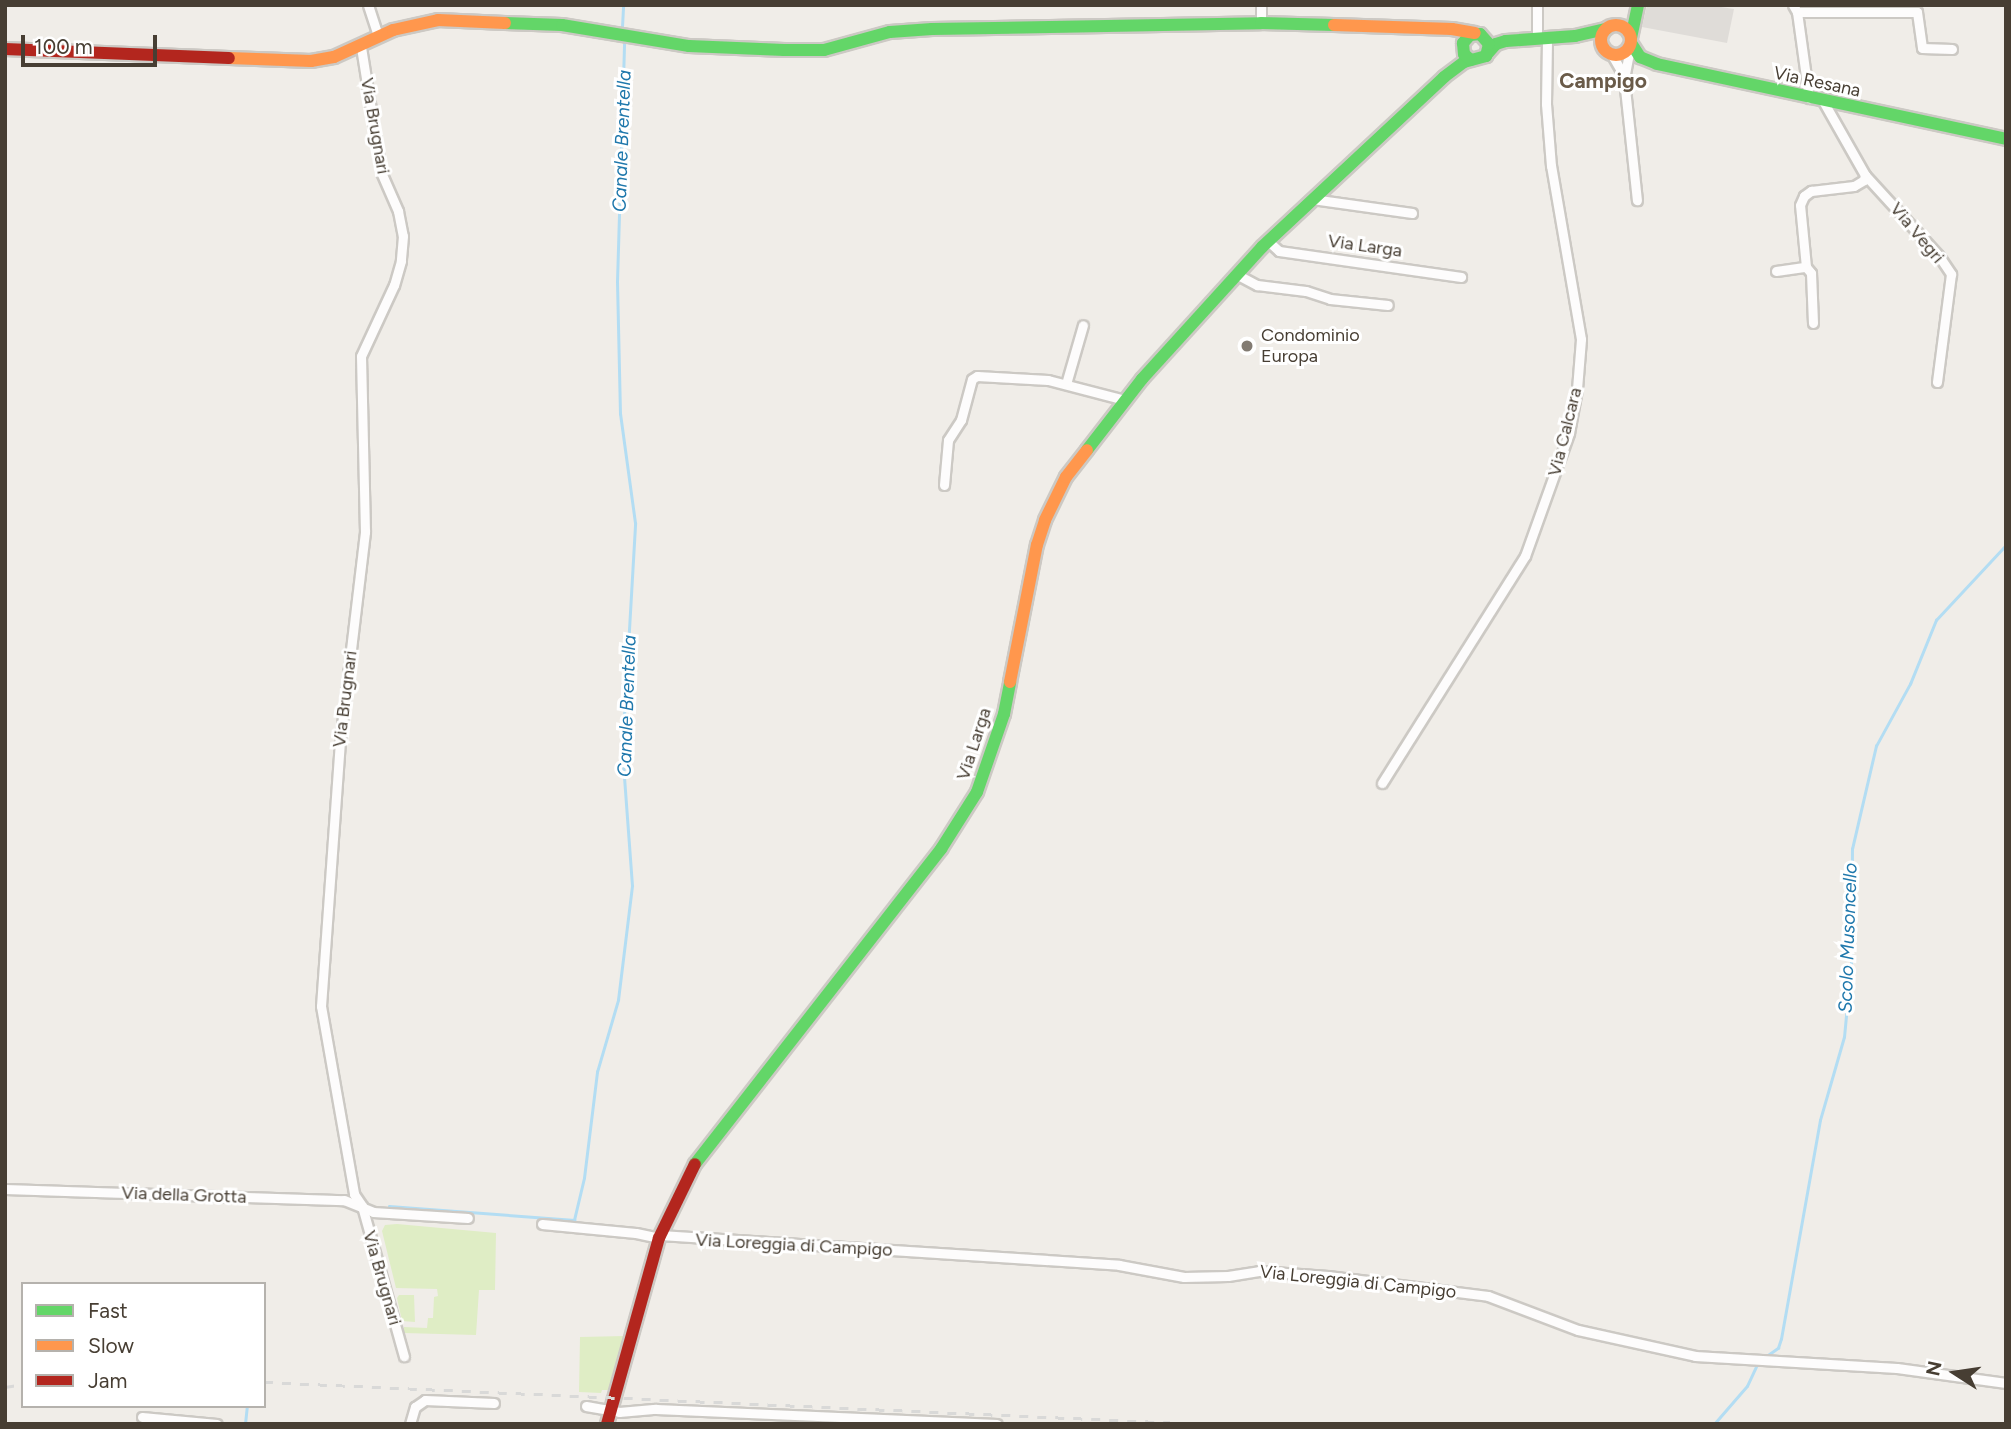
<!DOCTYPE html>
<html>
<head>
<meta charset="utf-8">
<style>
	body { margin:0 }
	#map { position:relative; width:2011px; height:1429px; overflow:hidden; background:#f0ede8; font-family:Figtree,sans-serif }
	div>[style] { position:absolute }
	.green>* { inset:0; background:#dfedc5 }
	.parking>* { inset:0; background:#dfdcd8 }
	.stream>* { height:2.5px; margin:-1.25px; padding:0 1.25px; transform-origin:1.25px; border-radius:1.25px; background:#b3ddf3 }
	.roads { filter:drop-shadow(2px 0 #ccc9c4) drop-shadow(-2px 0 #ccc9c4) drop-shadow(0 2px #ccc9c4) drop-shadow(0 -2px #ccc9c4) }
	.street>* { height:9px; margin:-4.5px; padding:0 4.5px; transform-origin:4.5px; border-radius:4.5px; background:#fdfcfc }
	.fast>* { height:12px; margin:-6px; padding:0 6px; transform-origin:6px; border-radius:6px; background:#63d668 }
	.slow>* { height:12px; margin:-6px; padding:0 6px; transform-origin:6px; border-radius:6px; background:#ff974d }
	.slow>.ring { margin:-6px; padding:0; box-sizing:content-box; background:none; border:12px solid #ff974d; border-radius:50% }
	.jam>* { height:12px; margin:-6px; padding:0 6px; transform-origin:6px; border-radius:6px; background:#b3261e }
	.rail>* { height:2.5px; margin-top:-1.25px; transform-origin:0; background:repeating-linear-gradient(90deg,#d9d9d8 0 9px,transparent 0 18px) }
	.dots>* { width:19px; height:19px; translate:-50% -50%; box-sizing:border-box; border:4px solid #fff; border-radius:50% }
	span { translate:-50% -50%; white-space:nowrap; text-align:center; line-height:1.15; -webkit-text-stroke:6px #fff; paint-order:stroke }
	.street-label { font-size:18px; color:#473e33 }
	.poi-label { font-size:18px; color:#473e33 }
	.left { translate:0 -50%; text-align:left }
	.water-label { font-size:19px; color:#1f78ac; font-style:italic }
	.quarter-label { font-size:21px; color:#6a5b49; font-weight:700 }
	.frame { position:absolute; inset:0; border:7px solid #473e33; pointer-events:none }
	.legend { position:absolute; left:21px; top:1282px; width:245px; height:126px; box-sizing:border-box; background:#fff; border:2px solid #b5b2ad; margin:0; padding:9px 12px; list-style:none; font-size:21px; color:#473e33 }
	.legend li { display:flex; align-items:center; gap:14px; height:35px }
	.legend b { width:35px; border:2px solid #b5b2ad }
	.north { position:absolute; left:1920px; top:1338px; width:70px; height:70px; -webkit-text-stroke:5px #fff; paint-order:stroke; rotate:282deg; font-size:19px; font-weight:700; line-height:28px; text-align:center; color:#473e33 }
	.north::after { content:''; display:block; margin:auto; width:24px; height:32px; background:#473e33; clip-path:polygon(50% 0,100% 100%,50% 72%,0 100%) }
	.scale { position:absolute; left:21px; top:35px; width:136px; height:32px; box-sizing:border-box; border:4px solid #473e33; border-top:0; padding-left:9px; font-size:21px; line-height:24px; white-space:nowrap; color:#473e33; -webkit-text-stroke:5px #fff; paint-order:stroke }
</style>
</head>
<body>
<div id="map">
	<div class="green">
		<i style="clip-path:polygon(397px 1224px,496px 1233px,495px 1290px,479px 1290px,476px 1335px,404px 1333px,404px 1327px,427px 1328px,428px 1318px,433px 1318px,434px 1297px,438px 1296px,437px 1289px,396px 1288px,382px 1231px,385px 1225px)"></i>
		<i style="clip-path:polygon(399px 1295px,414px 1295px,415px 1322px,402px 1321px,397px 1298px)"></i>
		<i style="clip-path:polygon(625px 1336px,609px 1390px,602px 1390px,601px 1393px,579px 1392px,580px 1337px)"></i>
	</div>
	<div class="parking">
		<i style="clip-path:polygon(1647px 5px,1708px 5px,1734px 9px,1727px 43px,1642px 27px)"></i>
	</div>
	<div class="stream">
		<i style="left:622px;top:27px;width:22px;rotate:-87deg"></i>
		<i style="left:389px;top:1206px;width:186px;rotate:4.3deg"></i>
		<i style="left:574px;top:1220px;width:43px;rotate:-76.6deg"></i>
		<i style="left:584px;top:1178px;width:107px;rotate:-83deg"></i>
		<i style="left:597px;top:1072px;width:75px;rotate:-73.7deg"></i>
		<i style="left:618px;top:1000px;width:115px;rotate:-83deg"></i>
		<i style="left:632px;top:886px;width:135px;rotate:-94.2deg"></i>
		<i style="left:622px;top:751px;width:228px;rotate:-86.7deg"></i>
		<i style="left:635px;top:523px;width:110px;rotate:-97.8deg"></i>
		<i style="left:620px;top:414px;width:132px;rotate:-91.3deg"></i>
		<i style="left:617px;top:282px;width:238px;rotate:-88.3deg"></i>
		<i style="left:1765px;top:1357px;width:16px;rotate:-35deg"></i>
		<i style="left:1778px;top:1348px;width:9px;rotate:-72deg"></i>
		<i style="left:1781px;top:1339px;width:222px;rotate:-79.9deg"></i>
		<i style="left:1820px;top:1120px;width:86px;rotate:-73.9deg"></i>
		<i style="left:1844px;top:1037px;width:74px;rotate:-84.6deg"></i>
		<i style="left:1851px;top:963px;width:114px;rotate:-89.5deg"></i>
		<i style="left:1852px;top:849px;width:106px;rotate:-76.9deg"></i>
		<i style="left:1876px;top:746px;width:71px;rotate:-61.3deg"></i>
		<i style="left:1910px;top:684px;width:69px;rotate:-67.9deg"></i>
		<i style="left:1936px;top:620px;width:103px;rotate:-47deg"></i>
		<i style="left:245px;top:1424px;width:18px;rotate:-84deg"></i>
		<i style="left:1714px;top:1424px;width:50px;rotate:-49deg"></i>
		<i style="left:1747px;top:1386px;width:21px;rotate:-65deg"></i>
	</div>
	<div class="roads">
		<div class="street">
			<i style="left:368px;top:5px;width:32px;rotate:72deg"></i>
			<i style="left:1793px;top:5px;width:8px;rotate:60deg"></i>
			<i style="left:1797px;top:12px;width:87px;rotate:82.1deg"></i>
			<i style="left:1797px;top:12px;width:120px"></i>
			<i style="left:1917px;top:12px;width:36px;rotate:82deg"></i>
			<i style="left:1922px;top:48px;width:30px;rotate:2deg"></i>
			<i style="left:1261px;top:23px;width:18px;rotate:-90deg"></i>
			<i style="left:1537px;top:37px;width:32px;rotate:-90deg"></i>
			<i style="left:361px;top:47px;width:127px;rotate:80.9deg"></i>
			<i style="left:381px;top:172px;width:43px;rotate:66.4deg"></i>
			<i style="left:398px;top:211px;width:25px;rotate:79deg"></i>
			<i style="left:403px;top:236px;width:25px;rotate:95deg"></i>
			<i style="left:401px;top:261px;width:25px;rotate:106deg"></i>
			<i style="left:394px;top:285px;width:78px;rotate:114.9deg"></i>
			<i style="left:361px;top:356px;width:176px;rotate:88.7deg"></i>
			<i style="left:365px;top:532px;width:210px;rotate:96.8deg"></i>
			<i style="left:340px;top:741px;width:266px;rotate:94.1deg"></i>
			<i style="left:321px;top:1006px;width:191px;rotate:80deg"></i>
			<i style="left:354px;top:1194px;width:14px;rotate:56deg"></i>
			<i style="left:362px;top:1206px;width:156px;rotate:74.4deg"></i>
			<i style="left:1630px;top:48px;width:32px;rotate:101deg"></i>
			<i style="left:1624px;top:79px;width:122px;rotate:83.9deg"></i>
			<i style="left:1612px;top:55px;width:22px;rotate:60deg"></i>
			<i style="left:1865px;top:175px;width:110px;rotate:47.6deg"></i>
			<i style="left:1939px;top:256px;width:22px;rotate:56deg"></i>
			<i style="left:1951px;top:274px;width:109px;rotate:97.4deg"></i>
			<i style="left:1312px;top:199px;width:101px;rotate:8deg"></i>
			<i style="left:1268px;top:241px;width:15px;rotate:42deg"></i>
			<i style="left:1279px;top:251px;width:184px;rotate:8.1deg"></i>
			<i style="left:1806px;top:267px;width:62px;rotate:-95.5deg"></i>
			<i style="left:1800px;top:205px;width:10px;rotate:-66deg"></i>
			<i style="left:1804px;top:196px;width:9px;rotate:-36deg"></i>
			<i style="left:1811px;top:191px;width:43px;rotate:-6.6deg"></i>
			<i style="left:1854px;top:186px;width:12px;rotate:-31deg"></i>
			<i style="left:1864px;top:180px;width:5px;rotate:-79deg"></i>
			<i style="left:1865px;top:175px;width:85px;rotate:-119.6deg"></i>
			<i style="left:1776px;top:271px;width:30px;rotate:-8deg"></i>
			<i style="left:1806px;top:267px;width:8px;rotate:50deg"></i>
			<i style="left:1811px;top:273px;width:50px;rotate:87.7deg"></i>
			<i style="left:1236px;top:274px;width:24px;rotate:28deg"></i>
			<i style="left:1257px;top:285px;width:49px;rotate:7deg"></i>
			<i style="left:1306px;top:291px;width:25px;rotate:18deg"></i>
			<i style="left:1330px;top:299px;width:58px;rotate:5.9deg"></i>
			<i style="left:1066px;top:384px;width:61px;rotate:-73.9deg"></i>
			<i style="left:944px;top:485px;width:45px;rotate:-84.9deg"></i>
			<i style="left:948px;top:440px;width:24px;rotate:-57deg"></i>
			<i style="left:961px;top:420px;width:42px;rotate:-75deg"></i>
			<i style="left:972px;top:379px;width:6px;rotate:-31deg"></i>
			<i style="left:977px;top:376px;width:71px;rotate:3.2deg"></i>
			<i style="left:1048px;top:380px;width:80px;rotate:14.6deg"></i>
			<i style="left:1382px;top:783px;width:268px;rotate:-57.8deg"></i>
			<i style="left:1525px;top:556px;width:131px;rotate:-70.3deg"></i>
			<i style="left:1569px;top:433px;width:45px;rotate:-79.7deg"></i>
			<i style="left:1577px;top:389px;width:50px;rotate:-85.4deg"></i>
			<i style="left:1581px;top:339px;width:176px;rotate:-99.8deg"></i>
			<i style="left:1551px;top:166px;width:62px;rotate:-94.6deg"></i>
			<i style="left:1546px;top:104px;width:67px;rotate:-89.1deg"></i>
			<i style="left:5px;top:1189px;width:339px;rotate:1.9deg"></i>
			<i style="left:344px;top:1200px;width:31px;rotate:22deg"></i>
			<i style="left:373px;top:1212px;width:95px;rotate:3.6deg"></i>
			<i style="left:542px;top:1224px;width:94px;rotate:5.5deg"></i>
			<i style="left:636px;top:1233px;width:24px;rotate:12deg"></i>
			<i style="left:660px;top:1235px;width:460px;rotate:3.7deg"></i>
			<i style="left:1119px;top:1265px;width:66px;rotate:10.5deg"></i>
			<i style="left:1184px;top:1277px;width:44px;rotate:-1.3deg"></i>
			<i style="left:1228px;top:1276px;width:31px;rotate:-9deg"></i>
			<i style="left:1259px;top:1271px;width:69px;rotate:4.1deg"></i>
			<i style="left:1328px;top:1276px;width:161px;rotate:7.1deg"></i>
			<i style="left:1488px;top:1296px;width:96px;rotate:20.7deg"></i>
			<i style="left:1578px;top:1330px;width:120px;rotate:12.5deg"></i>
			<i style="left:1695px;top:1356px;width:202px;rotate:3.4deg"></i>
			<i style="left:1897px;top:1368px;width:110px;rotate:7.8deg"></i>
			<i style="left:586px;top:1406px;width:34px;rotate:10deg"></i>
			<i style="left:619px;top:1412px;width:37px;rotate:-5deg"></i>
			<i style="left:656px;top:1409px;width:341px;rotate:2.5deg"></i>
			<i style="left:142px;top:1417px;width:75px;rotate:5.3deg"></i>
			<i style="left:410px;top:1424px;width:18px;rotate:-74deg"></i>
			<i style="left:415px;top:1407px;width:12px;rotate:-35deg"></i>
			<i style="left:425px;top:1400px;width:69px;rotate:2.5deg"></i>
		</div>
		<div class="fast">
			<i style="left:505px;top:23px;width:57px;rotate:2deg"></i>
			<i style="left:562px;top:25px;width:129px;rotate:9.4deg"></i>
			<i style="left:689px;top:46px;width:95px;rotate:2.4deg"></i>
			<i style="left:784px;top:50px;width:40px"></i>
			<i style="left:824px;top:50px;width:68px;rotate:-15.3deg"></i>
			<i style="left:890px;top:32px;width:42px;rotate:-4.1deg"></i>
			<i style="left:932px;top:29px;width:329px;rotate:-1deg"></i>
			<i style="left:1261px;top:23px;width:73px;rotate:1.6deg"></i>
			<i style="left:1631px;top:38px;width:34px;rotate:-78deg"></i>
			<i style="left:1631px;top:43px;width:17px;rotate:57deg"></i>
			<i style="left:1640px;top:57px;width:18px;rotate:22deg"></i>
			<i style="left:1657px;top:64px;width:357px;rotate:12.1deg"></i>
			<i style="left:1488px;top:53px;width:12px;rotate:-48deg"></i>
			<i style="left:1496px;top:44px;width:10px;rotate:-17deg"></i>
			<i style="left:1506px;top:41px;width:69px;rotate:-4.1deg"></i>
			<i style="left:1575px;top:36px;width:32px;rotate:-13deg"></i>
			<i style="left:1087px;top:450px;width:90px;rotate:-52.2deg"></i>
			<i style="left:1142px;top:379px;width:178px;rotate:-47.7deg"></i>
			<i style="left:1262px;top:247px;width:249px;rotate:-43deg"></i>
			<i style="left:1444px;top:77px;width:25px;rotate:-37deg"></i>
			<i style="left:1464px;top:62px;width:23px;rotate:-15deg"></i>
			<i style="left:1486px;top:56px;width:12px;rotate:-76deg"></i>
			<i style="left:1489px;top:44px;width:13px;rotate:-132deg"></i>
			<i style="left:1480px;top:34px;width:10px;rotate:174deg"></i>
			<i style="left:1470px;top:35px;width:11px;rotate:131deg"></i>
			<i style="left:1463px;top:43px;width:11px;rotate:85deg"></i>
			<i style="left:1464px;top:54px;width:9px;rotate:41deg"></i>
			<i style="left:695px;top:1164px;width:400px;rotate:-52deg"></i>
			<i style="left:941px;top:849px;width:67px;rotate:-57.7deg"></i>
			<i style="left:977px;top:792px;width:83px;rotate:-70.9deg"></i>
			<i style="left:1004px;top:714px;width:33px;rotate:-79deg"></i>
		</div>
		<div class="slow">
			<i class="ring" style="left:1601px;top:25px;width:18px;height:18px"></i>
			<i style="left:1334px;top:25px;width:118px;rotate:1.9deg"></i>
			<i style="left:1452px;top:29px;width:23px;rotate:10deg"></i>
			<i style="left:229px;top:58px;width:82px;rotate:2.1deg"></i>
			<i style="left:311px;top:61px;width:23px;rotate:-10deg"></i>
			<i style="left:334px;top:57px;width:65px;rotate:-24.6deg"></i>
			<i style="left:393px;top:30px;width:46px;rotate:-12.5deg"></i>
			<i style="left:438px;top:20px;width:67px;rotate:2.6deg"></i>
			<i style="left:1010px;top:682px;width:140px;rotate:-78.9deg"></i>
			<i style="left:1037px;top:545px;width:26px;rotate:-72deg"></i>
			<i style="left:1045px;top:520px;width:48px;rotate:-64deg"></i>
			<i style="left:1066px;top:477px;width:34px;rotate:-52deg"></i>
		</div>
		<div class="jam">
			<i style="left:5px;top:49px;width:224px;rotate:2.3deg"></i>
			<i style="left:607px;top:1424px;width:193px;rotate:-74.4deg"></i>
			<i style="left:659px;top:1238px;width:82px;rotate:-64.1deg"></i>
		</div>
	</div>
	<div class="rail">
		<i style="left:264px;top:1382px;width:942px;rotate:2.56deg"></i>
		<i style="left:5px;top:1387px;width:18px;rotate:-9deg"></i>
	</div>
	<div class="dots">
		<i style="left:1247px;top:346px;background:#827b72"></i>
	</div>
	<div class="street-label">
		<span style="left:1817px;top:82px;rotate:12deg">Via Resana</span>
		<span style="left:375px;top:126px;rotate:80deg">Via Brugnari</span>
		<span style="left:1917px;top:233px;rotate:50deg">Via Vegri</span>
		<span style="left:1365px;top:246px;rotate:8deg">Via Larga</span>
		<span style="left:1565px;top:432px;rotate:-76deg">Via Calcara</span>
		<span style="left:345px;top:699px;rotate:-83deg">Via Brugnari</span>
		<span style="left:974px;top:744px;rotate:-72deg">Via Larga</span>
		<span style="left:184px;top:1195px;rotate:2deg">Via della Grotta</span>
		<span style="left:794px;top:1245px;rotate:3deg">Via Loreggia di Campigo</span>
		<span style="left:382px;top:1278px;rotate:74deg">Via Brugnari</span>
		<span style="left:1358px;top:1282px;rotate:6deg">Via Loreggia di Campigo</span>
	</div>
	<div class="poi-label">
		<span class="left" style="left:1261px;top:346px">Condominio<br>Europa</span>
	</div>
	<div class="water-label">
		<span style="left:622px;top:141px;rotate:-88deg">Canale Brentella</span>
		<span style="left:627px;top:706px;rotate:-88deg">Canale Brentella</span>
		<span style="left:1848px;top:938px;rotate:-88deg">Scolo Musoncello</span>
	</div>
	<div class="quarter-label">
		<span style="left:1603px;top:81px">Campigo</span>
	</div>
	<div class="frame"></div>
	<ul class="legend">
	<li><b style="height:9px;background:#63d668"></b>Fast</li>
	<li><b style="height:9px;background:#ff974d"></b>Slow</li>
	<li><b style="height:9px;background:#b3261e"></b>Jam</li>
	</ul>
	<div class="north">N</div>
	<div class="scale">100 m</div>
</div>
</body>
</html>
